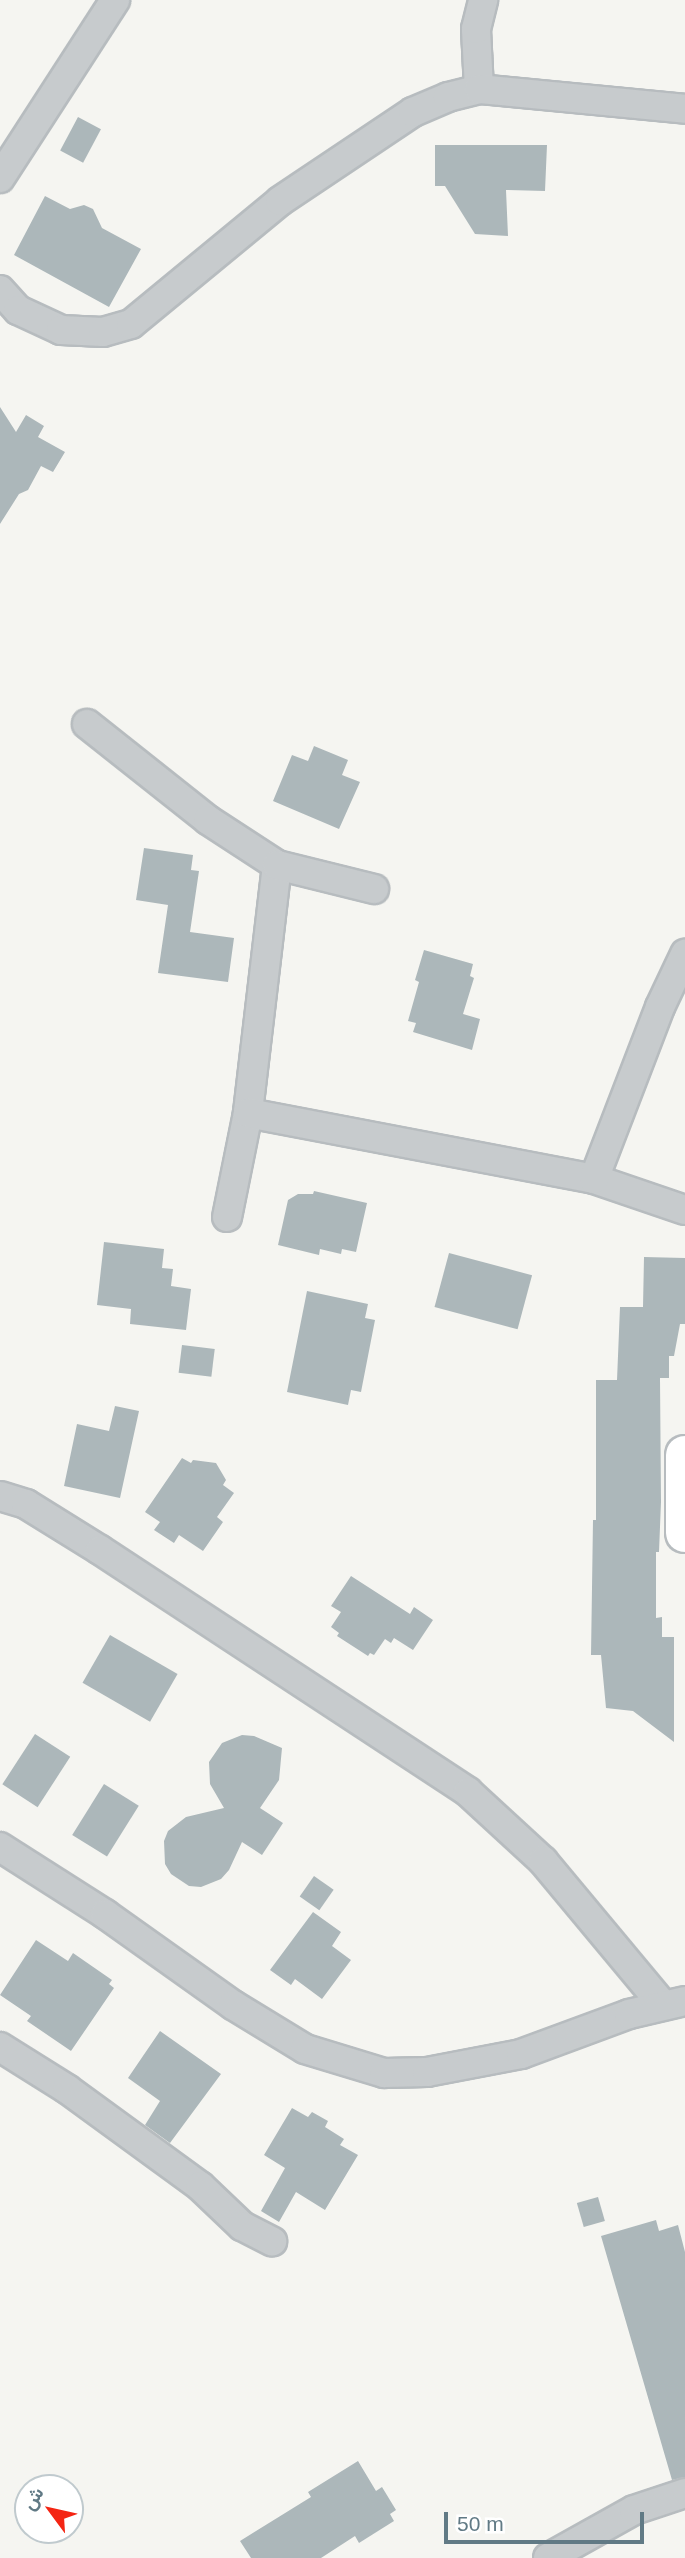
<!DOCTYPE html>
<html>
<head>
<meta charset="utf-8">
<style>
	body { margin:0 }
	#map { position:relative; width:685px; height:2558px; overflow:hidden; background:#f5f5f1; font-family:Helvetica,Vazirmatn,sans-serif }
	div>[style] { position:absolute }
	.building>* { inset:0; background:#acb7ba; transform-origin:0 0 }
	.roads { filter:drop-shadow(2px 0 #b7bcbf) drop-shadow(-2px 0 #b7bcbf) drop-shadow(0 2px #b7bcbf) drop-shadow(0 -2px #b7bcbf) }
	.street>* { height:28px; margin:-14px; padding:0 14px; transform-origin:14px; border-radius:14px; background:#c7cbcd }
	.primary>* { height:38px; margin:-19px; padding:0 19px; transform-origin:19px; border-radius:19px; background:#fff }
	span { translate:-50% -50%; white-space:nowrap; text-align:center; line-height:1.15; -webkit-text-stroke:7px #fff; paint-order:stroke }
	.north { position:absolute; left:14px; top:2474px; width:70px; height:70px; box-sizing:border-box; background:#fff; border:2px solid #c0cace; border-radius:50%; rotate:303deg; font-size:19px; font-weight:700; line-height:28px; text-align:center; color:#617a85 }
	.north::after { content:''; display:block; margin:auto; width:24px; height:32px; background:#f42513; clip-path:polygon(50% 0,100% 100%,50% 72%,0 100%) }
	.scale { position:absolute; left:444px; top:2512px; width:200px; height:32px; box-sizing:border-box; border:4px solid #617a85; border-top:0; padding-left:9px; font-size:21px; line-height:24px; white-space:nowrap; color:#617a85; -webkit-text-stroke:5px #fff; paint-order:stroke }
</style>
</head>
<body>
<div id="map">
	<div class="building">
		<i style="left:78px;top:117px;width:26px;height:38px;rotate:28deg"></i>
		<i style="clip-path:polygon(435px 145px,547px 145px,545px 191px,506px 190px,508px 236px,475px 234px,445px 186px,435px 186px)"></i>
		<i style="clip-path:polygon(45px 196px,70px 209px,84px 205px,93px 209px,102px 228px,141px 249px,109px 307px,14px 255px)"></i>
		<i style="clip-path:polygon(0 407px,16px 432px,26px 415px,44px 426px,38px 437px,65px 452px,53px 472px,41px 466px,28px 490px,19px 494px,0 524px)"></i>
		<i style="clip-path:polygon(314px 746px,348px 760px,342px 775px,360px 782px,339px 829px,273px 801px,292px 755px,308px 761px)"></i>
		<i style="clip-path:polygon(144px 848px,193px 855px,191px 870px,199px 871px,190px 932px,234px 938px,228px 982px,158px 973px,168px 905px,136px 900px)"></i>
		<i style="clip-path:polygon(424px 950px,473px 964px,470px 976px,474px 978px,463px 1014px,480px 1019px,472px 1050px,413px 1032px,416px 1023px,408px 1021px,419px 982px,415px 980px)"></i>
		<i style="clip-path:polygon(314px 1191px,367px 1203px,356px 1252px,342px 1249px,341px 1254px,320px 1249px,319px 1255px,278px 1245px,288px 1200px,298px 1194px,313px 1194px)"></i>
		<i style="clip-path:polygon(104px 1242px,164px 1249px,162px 1268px,173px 1269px,171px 1286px,191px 1289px,186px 1330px,130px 1324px,131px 1309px,97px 1305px)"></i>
		<i style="left:449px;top:1253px;width:86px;height:56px;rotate:15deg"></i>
		<i style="clip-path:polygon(644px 1257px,685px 1258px,685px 1324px,680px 1324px,674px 1356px,669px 1356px,669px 1378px,660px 1378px,661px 1502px,659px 1552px,656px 1552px,656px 1618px,662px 1617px,662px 1637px,674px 1637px,674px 1742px,633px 1711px,606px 1708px,601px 1655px,591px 1655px,593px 1520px,596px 1520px,596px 1380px,617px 1380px,620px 1307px,643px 1307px)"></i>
		<i style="clip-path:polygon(307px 1291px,368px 1304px,365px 1318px,375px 1320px,361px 1392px,351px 1390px,348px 1405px,287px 1392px)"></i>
		<i style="left:182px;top:1345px;width:33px;height:28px;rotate:7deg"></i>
		<i style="clip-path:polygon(115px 1406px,139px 1411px,120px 1498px,64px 1486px,77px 1424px,109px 1431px)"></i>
		<i style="clip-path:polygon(182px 1458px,191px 1463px,193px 1460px,216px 1463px,226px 1480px,223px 1485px,234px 1493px,217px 1517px,223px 1522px,203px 1551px,179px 1535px,174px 1543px,154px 1530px,160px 1522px,145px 1512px)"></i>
		<i style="clip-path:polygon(351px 1576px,410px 1614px,414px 1607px,433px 1620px,413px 1650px,394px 1638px,391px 1643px,385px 1639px,374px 1655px,370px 1653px,368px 1656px,337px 1636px,339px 1633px,331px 1627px,341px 1612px,331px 1606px)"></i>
		<i style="left:110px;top:1635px;width:78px;height:55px;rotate:30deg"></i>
		<i style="left:35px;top:1734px;width:42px;height:60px;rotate:33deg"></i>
		<i style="clip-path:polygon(242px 1735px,254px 1736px,282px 1748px,279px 1780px,260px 1808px,283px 1823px,262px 1855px,242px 1842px,229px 1870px,221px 1879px,201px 1887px,189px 1886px,171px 1874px,165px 1864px,164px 1841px,168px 1831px,186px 1817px,224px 1808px,210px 1784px,209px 1762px,222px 1743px)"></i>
		<i style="left:104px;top:1784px;width:41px;height:60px;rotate:32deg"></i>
		<i style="left:314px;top:1876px;width:24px;height:25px;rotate:35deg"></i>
		<i style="clip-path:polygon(313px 1912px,341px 1932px,332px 1946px,351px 1960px,322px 1999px,295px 1979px,291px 1985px,270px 1970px)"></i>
		<i style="clip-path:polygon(36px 1940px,68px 1961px,73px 1953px,112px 1980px,109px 1984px,114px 1988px,71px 2051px,27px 2021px,31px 2016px,0 1995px)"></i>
		<i style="clip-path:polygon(160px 2031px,221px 2074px,170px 2143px,145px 2125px,160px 2101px,128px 2078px)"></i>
		<i style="clip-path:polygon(292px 2108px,308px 2117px,312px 2112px,328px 2121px,325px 2127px,344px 2139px,340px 2145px,358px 2155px,325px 2210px,296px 2192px,279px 2222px,261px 2211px,285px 2168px,264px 2155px)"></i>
		<i style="left:598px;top:2197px;width:25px;height:22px;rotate:74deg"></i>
		<i style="clip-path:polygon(656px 2220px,659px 2231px,678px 2225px,685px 2252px,685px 2477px,672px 2480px,601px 2236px)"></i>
		<i style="clip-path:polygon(358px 2461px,376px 2491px,382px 2487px,396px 2510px,390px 2514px,394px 2521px,359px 2543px,355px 2536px,321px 2558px,251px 2558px,240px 2541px,311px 2497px,308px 2492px)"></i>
	</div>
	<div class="roads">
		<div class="street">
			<i style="left:479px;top:89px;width:60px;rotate:-92.9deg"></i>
			<i style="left:476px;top:29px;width:30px;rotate:-76deg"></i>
			<i style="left:0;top:178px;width:212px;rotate:-57.1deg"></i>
			<i style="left:0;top:290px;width:27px;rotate:48deg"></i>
			<i style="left:18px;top:310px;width:47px;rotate:24.9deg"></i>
			<i style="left:61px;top:330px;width:42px;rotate:2.7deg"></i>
			<i style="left:103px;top:332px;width:29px;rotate:-16deg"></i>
			<i style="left:131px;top:324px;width:193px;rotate:-39.5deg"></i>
			<i style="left:280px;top:201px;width:160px;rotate:-33.8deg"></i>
			<i style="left:413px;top:112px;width:38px;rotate:-23deg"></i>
			<i style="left:448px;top:97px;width:32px;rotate:-14deg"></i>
			<i style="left:479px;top:89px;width:207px;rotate:5.5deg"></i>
			<i style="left:87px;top:724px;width:154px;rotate:38.4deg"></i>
			<i style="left:208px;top:820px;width:82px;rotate:33.1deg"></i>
			<i style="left:277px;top:865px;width:250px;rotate:96.7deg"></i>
			<i style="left:248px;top:1113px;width:106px;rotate:101.4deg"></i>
			<i style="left:277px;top:865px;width:100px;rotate:13.9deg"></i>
			<i style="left:248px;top:1113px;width:352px;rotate:10.8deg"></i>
			<i style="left:594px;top:1179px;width:96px;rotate:18.8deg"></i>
			<i style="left:594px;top:1179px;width:184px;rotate:-69deg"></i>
			<i style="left:660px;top:1007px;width:59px;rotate:-64.7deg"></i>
			<i style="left:0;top:1496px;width:27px;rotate:17deg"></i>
			<i style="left:26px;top:1504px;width:87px;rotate:31.9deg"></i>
			<i style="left:100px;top:1550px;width:440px;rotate:33.3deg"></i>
			<i style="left:468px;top:1792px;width:102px;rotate:42.6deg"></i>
			<i style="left:543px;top:1861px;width:187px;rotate:50.2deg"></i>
			<i style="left:0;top:1847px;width:125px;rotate:32.5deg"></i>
			<i style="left:105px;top:1914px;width:157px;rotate:35.4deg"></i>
			<i style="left:233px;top:2005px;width:84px;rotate:31.4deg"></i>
			<i style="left:305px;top:2049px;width:83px;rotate:16.9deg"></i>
			<i style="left:384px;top:2073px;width:43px;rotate:-1.3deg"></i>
			<i style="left:427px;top:2072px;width:96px;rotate:-10.8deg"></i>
			<i style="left:521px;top:2054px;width:115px;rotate:-20.3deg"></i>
			<i style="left:629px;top:2014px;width:57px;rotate:-13.1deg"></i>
			<i style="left:0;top:2047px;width:79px;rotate:32.1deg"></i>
			<i style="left:67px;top:2089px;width:165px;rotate:36.1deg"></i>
			<i style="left:200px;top:2186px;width:58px;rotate:43.6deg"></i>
			<i style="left:242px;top:2226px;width:34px;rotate:27deg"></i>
			<i style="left:548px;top:2558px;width:98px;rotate:-29.2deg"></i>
			<i style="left:634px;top:2510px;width:54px;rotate:-18.4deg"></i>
		</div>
		<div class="primary">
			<i style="left:685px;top:1455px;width:78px;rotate:90deg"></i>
		</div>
	</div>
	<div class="north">ش</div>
	<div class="scale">50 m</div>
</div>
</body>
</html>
